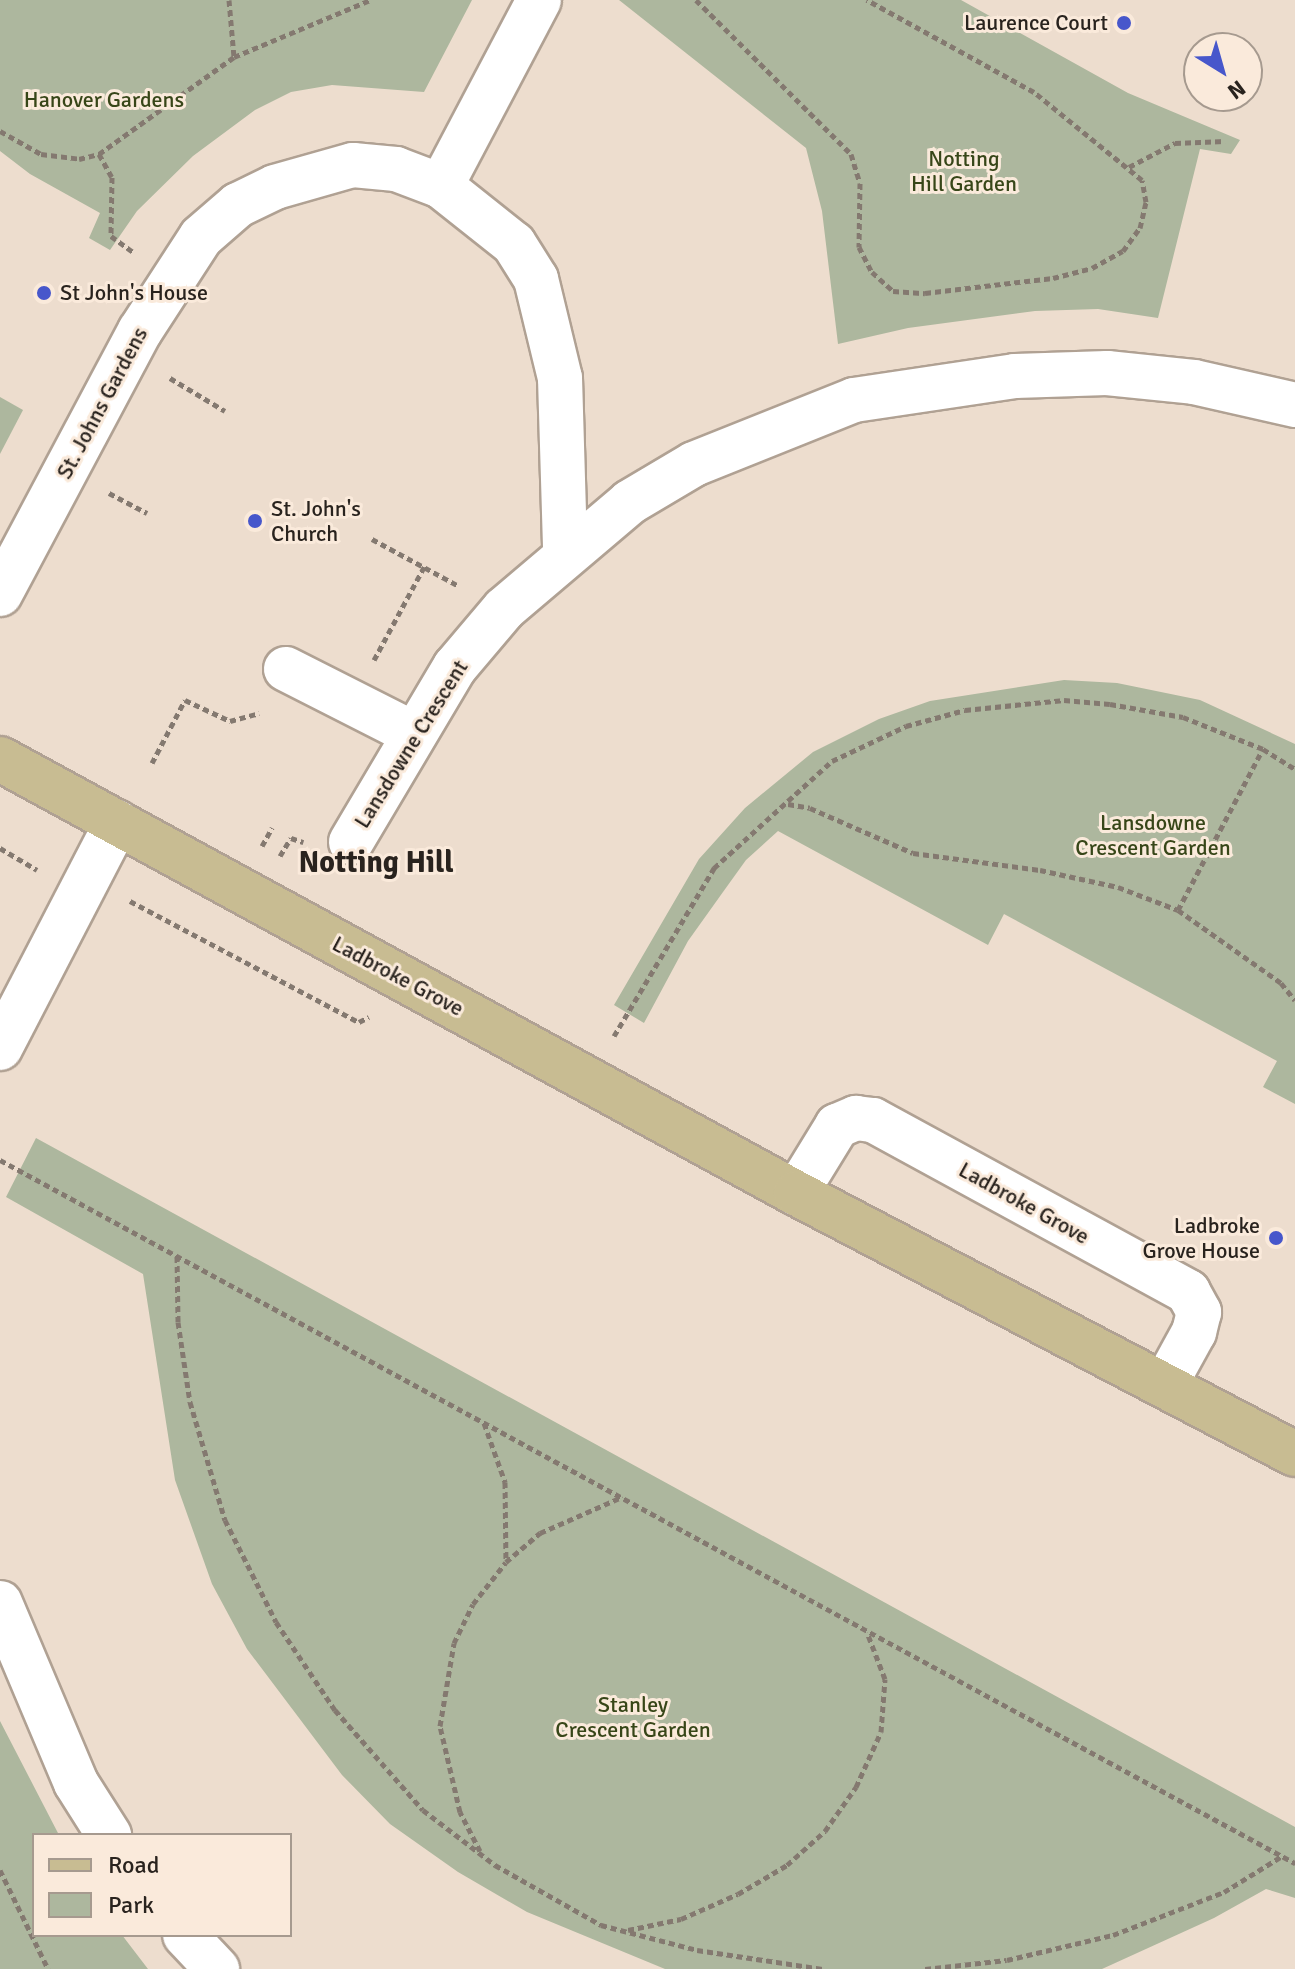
<!DOCTYPE html>
<html>
<head>
<meta charset="utf-8">
<style>
	body { margin:0 }
	#map { position:relative; width:1295px; height:1969px; overflow:hidden; background:#edddce; font-family:Signika,sans-serif }
	div>[style] { position:absolute }
	.green>* { inset:0; background:#adb79e }
	.path>* { height:5px; margin-top:-2.5px; transform-origin:0; background:repeating-linear-gradient(90deg,#847970 0 6px,transparent 0 10px) }
	.roads { filter:drop-shadow(2px 0 #b0a193) drop-shadow(-2px 0 #b0a193) drop-shadow(0 2px #b0a193) drop-shadow(0 -2px #b0a193) }
	.minor>* { height:44px; margin:-22px; padding:0 22px; transform-origin:22px; border-radius:22px; background:#fff }
	.major>* { height:44px; margin:-22px; padding:0 22px; transform-origin:22px; border-radius:22px; background:#c8bc92 }
	.dots>* { width:22px; height:22px; translate:-50% -50%; box-sizing:border-box; border:4px solid #faeadb; border-radius:50% }
	span { translate:-50% -50%; white-space:nowrap; text-align:center; line-height:1.15; -webkit-text-stroke:6px #faeadb; paint-order:stroke }
	.poi-label { font-size:22px; color:#29231e }
	.right { translate:-100% -50%; text-align:right }
	.left { translate:0 -50%; text-align:left }
	.park-label { font-size:22px; color:#374618 }
	.street-label { font-size:22px; color:#29231e }
	.district-label { font-size:30px; color:#29231e; font-weight:700 }
	.legend { position:absolute; left:32px; top:1833px; width:260px; height:104px; box-sizing:border-box; background:#faeadb; border:2px solid #a69a8f; margin:0; padding:10px 14px; list-style:none; font-size:24px; color:#29231e }
	.legend li { display:flex; align-items:center; gap:16px; height:40px }
	.legend b { width:40px; border:2px solid #a69a8f }
	.north { position:absolute; left:1183px; top:32px; width:80px; height:80px; box-sizing:border-box; background:#faeadb; border:2px solid #a69a8f; border-radius:50%; rotate:143deg; font-size:22px; font-weight:700; line-height:32px; text-align:center; color:#29231e }
	.north::after { content:''; display:block; margin:auto; width:28px; height:36px; background:#4757cb; clip-path:polygon(50% 0,100% 100%,50% 72%,0 100%) }
</style>
</head>
<body>
<div id="map">
	<div class="green">
		<i style="clip-path:polygon(0 0,472px 0,424px 92px,332px 85px,291px 92px,255px 110px,193px 156px,137px 211px,110px 250px,89px 238px,100px 213px,30px 174px,0 151px)"></i>
		<i style="clip-path:polygon(619px 0,961px 0,1128px 93px,1240px 140px,1231px 154px,1200px 149px,1158px 318px,1098px 309px,1035px 311px,908px 328px,838px 344px,822px 211px,806px 148px)"></i>
		<i style="clip-path:polygon(0 397px,23px 410px,0 454px)"></i>
		<i style="clip-path:polygon(1064px 680px,1117px 683px,1200px 700px,1295px 744px,1295px 1104px,1263px 1087px,1277px 1061px,1004px 914px,988px 945px,778px 831px,746px 860px,723px 892px,688px 941px,644px 1023px,614px 1005px,699px 859px,745px 808px,813px 752px,879px 719px,930px 701px)"></i>
		<i style="clip-path:polygon(36px 1138px,1295px 1827px,1295px 1898px,1266px 1889px,1214px 1918px,1102px 1969px,665px 1969px,527px 1912px,458px 1872px,390px 1824px,342px 1775px,247px 1649px,212px 1584px,175px 1480px,143px 1274px,6px 1197px)"></i>
		<i style="clip-path:polygon(0 1721px,59px 1835px,34px 1835px,34px 1935px,122px 1935px,148px 1969px,0 1969px)"></i>
	</div>
	<div class="path">
		<i style="left:229px;top:0;width:57px;rotate:85deg"></i>
		<i style="left:696px;top:0;width:218px;rotate:44.8deg"></i>
		<i style="left:851px;top:154px;width:30px;rotate:73deg"></i>
		<i style="left:860px;top:183px;width:64px;rotate:90.9deg"></i>
		<i style="left:859px;top:247px;width:28px;rotate:63deg"></i>
		<i style="left:872px;top:272px;width:28px;rotate:42deg"></i>
		<i style="left:893px;top:291px;width:32px;rotate:4deg"></i>
		<i style="left:925px;top:293px;width:129px;rotate:-6.7deg"></i>
		<i style="left:1053px;top:278px;width:40px;rotate:-14.4deg"></i>
		<i style="left:1092px;top:268px;width:35px;rotate:-29deg"></i>
		<i style="left:1123px;top:251px;width:29px;rotate:-54deg"></i>
		<i style="left:1140px;top:228px;width:27px;rotate:-77deg"></i>
		<i style="left:1146px;top:202px;width:22px;rotate:-100deg"></i>
		<i style="left:1142px;top:180px;width:139px;rotate:-140.8deg"></i>
		<i style="left:1034px;top:92px;width:191px;rotate:-151.1deg"></i>
		<i style="left:0;top:131px;width:47px;rotate:29.3deg"></i>
		<i style="left:41px;top:154px;width:38px;rotate:7deg"></i>
		<i style="left:79px;top:159px;width:21px;rotate:-14deg"></i>
		<i style="left:99px;top:154px;width:166px;rotate:-35.7deg"></i>
		<i style="left:234px;top:57px;width:147px;rotate:-22.7deg"></i>
		<i style="left:99px;top:154px;width:26px;rotate:61deg"></i>
		<i style="left:112px;top:177px;width:59px;rotate:91deg"></i>
		<i style="left:111px;top:236px;width:29px;rotate:36deg"></i>
		<i style="left:1129px;top:167px;width:52px;rotate:-27.6deg"></i>
		<i style="left:1175px;top:143px;width:50px;rotate:-2.3deg"></i>
		<i style="left:170px;top:378px;width:64px;rotate:31deg"></i>
		<i style="left:109px;top:493px;width:43px;rotate:27.8deg"></i>
		<i style="left:372px;top:539px;width:99px;rotate:28.4deg"></i>
		<i style="left:374px;top:660px;width:106px;rotate:-61.7deg"></i>
		<i style="left:152px;top:763px;width:71px;rotate:-62.4deg"></i>
		<i style="left:185px;top:700px;width:50px;rotate:25deg"></i>
		<i style="left:230px;top:721px;width:30px;rotate:-15deg"></i>
		<i style="left:788px;top:804px;width:22px;rotate:10deg"></i>
		<i style="left:810px;top:808px;width:112px;rotate:23.6deg"></i>
		<i style="left:913px;top:853px;width:128px;rotate:7.6deg"></i>
		<i style="left:1040px;top:870px;width:80px;rotate:12.3deg"></i>
		<i style="left:1118px;top:887px;width:64px;rotate:21deg"></i>
		<i style="left:1178px;top:910px;width:126px;rotate:35.3deg"></i>
		<i style="left:1281px;top:983px;width:22px;rotate:51deg"></i>
		<i style="left:262px;top:846px;width:21px;rotate:-61deg"></i>
		<i style="left:0;top:848px;width:43px;rotate:30.7deg"></i>
		<i style="left:280px;top:856px;width:21px;rotate:-59deg"></i>
		<i style="left:291px;top:838px;width:13px;rotate:18deg"></i>
		<i style="left:130px;top:901px;width:259px;rotate:27.9deg"></i>
		<i style="left:359px;top:1022px;width:11px;rotate:-27deg"></i>
		<i style="left:1178px;top:910px;width:182px;rotate:-62.2deg"></i>
		<i style="left:614px;top:1036px;width:196px;rotate:-59.2deg"></i>
		<i style="left:714px;top:868px;width:159px;rotate:-42.2deg"></i>
		<i style="left:832px;top:761px;width:82px;rotate:-25.3deg"></i>
		<i style="left:906px;top:726px;width:61px;rotate:-15.2deg"></i>
		<i style="left:965px;top:710px;width:100px;rotate:-5.8deg"></i>
		<i style="left:1064px;top:700px;width:46px;rotate:5deg"></i>
		<i style="left:1110px;top:704px;width:74px;rotate:10.1deg"></i>
		<i style="left:1183px;top:717px;width:86px;rotate:21.8deg"></i>
		<i style="left:1263px;top:749px;width:38px;rotate:32deg"></i>
		<i style="left:0;top:1160px;width:1474px;rotate:28.5deg"></i>
		<i style="left:177px;top:1256px;width:66px;rotate:89.1deg"></i>
		<i style="left:178px;top:1322px;width:81px;rotate:81.5deg"></i>
		<i style="left:190px;top:1402px;width:123px;rotate:73.5deg"></i>
		<i style="left:225px;top:1520px;width:114px;rotate:63.4deg"></i>
		<i style="left:276px;top:1622px;width:106px;rotate:56.2deg"></i>
		<i style="left:335px;top:1710px;width:133px;rotate:48.7deg"></i>
		<i style="left:423px;top:1810px;width:91px;rotate:37.4deg"></i>
		<i style="left:495px;top:1865px;width:122px;rotate:29.5deg"></i>
		<i style="left:601px;top:1925px;width:99px;rotate:14.6deg"></i>
		<i style="left:697px;top:1950px;width:127px;rotate:8.6deg"></i>
		<i style="left:484px;top:1423px;width:63px;rotate:70.4deg"></i>
		<i style="left:505px;top:1482px;width:78px;rotate:89.3deg"></i>
		<i style="left:480px;top:1851px;width:44px;rotate:-117.1deg"></i>
		<i style="left:460px;top:1812px;width:88px;rotate:-103.1deg"></i>
		<i style="left:440px;top:1726px;width:84px;rotate:-80.4deg"></i>
		<i style="left:454px;top:1643px;width:43px;rotate:-64deg"></i>
		<i style="left:473px;top:1604px;width:53px;rotate:-51.8deg"></i>
		<i style="left:506px;top:1562px;width:45px;rotate:-40.5deg"></i>
		<i style="left:540px;top:1533px;width:90px;rotate:-23.7deg"></i>
		<i style="left:0;top:1870px;width:110px;rotate:64.1deg"></i>
		<i style="left:628px;top:1930px;width:54px;rotate:-11.7deg"></i>
		<i style="left:681px;top:1919px;width:62px;rotate:-23.7deg"></i>
		<i style="left:738px;top:1894px;width:57px;rotate:-30.6deg"></i>
		<i style="left:787px;top:1865px;width:51px;rotate:-41.8deg"></i>
		<i style="left:825px;top:1831px;width:54px;rotate:-54.8deg"></i>
		<i style="left:856px;top:1787px;width:60px;rotate:-65.6deg"></i>
		<i style="left:881px;top:1732px;width:53px;rotate:-85.7deg"></i>
		<i style="left:885px;top:1679px;width:50px;rotate:-111deg"></i>
		<i style="left:925px;top:1969px;width:82px;rotate:-6.3deg"></i>
		<i style="left:1007px;top:1960px;width:109px;rotate:-13.3deg"></i>
		<i style="left:1113px;top:1935px;width:119px;rotate:-21.2deg"></i>
		<i style="left:1224px;top:1892px;width:68px;rotate:-31.8deg"></i>
	</div>
	<div class="roads">
		<div class="minor">
			<i style="left:441px;top:186px;width:210px;rotate:-62.2deg"></i>
			<i style="left:0;top:594px;width:298px;rotate:-62deg"></i>
			<i style="left:140px;top:331px;width:112px;rotate:-57deg"></i>
			<i style="left:201px;top:237px;width:49px;rotate:-40.9deg"></i>
			<i style="left:238px;top:205px;width:41px;rotate:-25.9deg"></i>
			<i style="left:275px;top:187px;width:81px;rotate:-15.8deg"></i>
			<i style="left:353px;top:165px;width:43px;rotate:5.3deg"></i>
			<i style="left:396px;top:169px;width:48px;rotate:20.7deg"></i>
			<i style="left:441px;top:186px;width:93px;rotate:38.5deg"></i>
			<i style="left:514px;top:244px;width:41px;rotate:57.8deg"></i>
			<i style="left:536px;top:279px;width:102px;rotate:76.4deg"></i>
			<i style="left:560px;top:378px;width:173px;rotate:88.3deg"></i>
			<i style="left:286px;top:669px;width:144px;rotate:26.9deg"></i>
			<i style="left:351px;top:842px;width:204px;rotate:-59.3deg"></i>
			<i style="left:455px;top:667px;width:76px;rotate:-49.8deg"></i>
			<i style="left:504px;top:609px;width:165px;rotate:-40.3deg"></i>
			<i style="left:630px;top:502px;width:74px;rotate:-30.7deg"></i>
			<i style="left:694px;top:464px;width:172px;rotate:-21.8deg"></i>
			<i style="left:854px;top:400px;width:163px;rotate:-8.5deg"></i>
			<i style="left:1015px;top:376px;width:92px;rotate:-1.9deg"></i>
			<i style="left:1107px;top:373px;width:87px;rotate:5.9deg"></i>
			<i style="left:1194px;top:382px;width:104px;rotate:12.8deg"></i>
			<i style="left:0;top:1048px;width:254px;rotate:-62.6deg"></i>
			<i style="left:796px;top:1193px;width:79px;rotate:-58.5deg"></i>
			<i style="left:837px;top:1126px;width:21px;rotate:-23deg"></i>
			<i style="left:856px;top:1118px;width:17px;rotate:7deg"></i>
			<i style="left:873px;top:1120px;width:359px;rotate:28.6deg"></i>
			<i style="left:1188px;top:1292px;width:23px;rotate:61deg"></i>
			<i style="left:1199px;top:1312px;width:21px;rotate:104deg"></i>
			<i style="left:1194px;top:1332px;width:58px;rotate:118.8deg"></i>
			<i style="left:0;top:1603px;width:195px;rotate:67.1deg"></i>
			<i style="left:76px;top:1783px;width:62px;rotate:57.6deg"></i>
			<i style="left:185px;top:1935px;width:47px;rotate:46.7deg"></i>
		</div>
		<div class="major">
			<i style="left:0;top:759px;width:907px;rotate:28.6deg"></i>
			<i style="left:796px;top:1193px;width:563px;rotate:27.61deg"></i>
		</div>
	</div>
	<div class="dots">
		<i style="left:1124px;top:23px;background:#4757cb"></i>
		<i style="left:44px;top:293px;background:#4757cb"></i>
		<i style="left:255px;top:521px;background:#4757cb"></i>
		<i style="left:1276px;top:1238px;background:#4757cb"></i>
	</div>
	<div class="poi-label">
		<span class="right" style="left:1108px;top:23px">Laurence Court</span>
		<span class="left" style="left:60px;top:293px">St John's House</span>
		<span class="left" style="left:271px;top:521px">St. John's<br>Church</span>
		<span class="right" style="left:1260px;top:1238px">Ladbroke<br>Grove House</span>
	</div>
	<div class="park-label">
		<span style="left:104px;top:100px">Hanover Gardens</span>
		<span style="left:964px;top:171px">Notting<br>Hill Garden</span>
		<span style="left:1153px;top:835px">Lansdowne<br>Crescent Garden</span>
		<span style="left:633px;top:1717px">Stanley<br>Crescent Garden</span>
	</div>
	<div class="street-label">
		<span style="left:102px;top:403px;rotate:-62deg">St. Johns Gardens</span>
		<span style="left:411px;top:744px;rotate:-58deg">Lansdowne Crescent</span>
		<span style="left:398px;top:976px;rotate:28deg">Ladbroke Grove</span>
		<span style="left:1024px;top:1203px;rotate:29deg">Ladbroke Grove</span>
	</div>
	<div class="district-label">
		<span style="left:376px;top:863px">Notting Hill</span>
	</div>
	<ul class="legend">
	<li><b style="height:10px;background:#c8bc92"></b>Road</li>
	<li><b style="height:22px;background:#adb79e"></b>Park</li>
	</ul>
	<div class="north">N</div>
</div>
</body>
</html>
